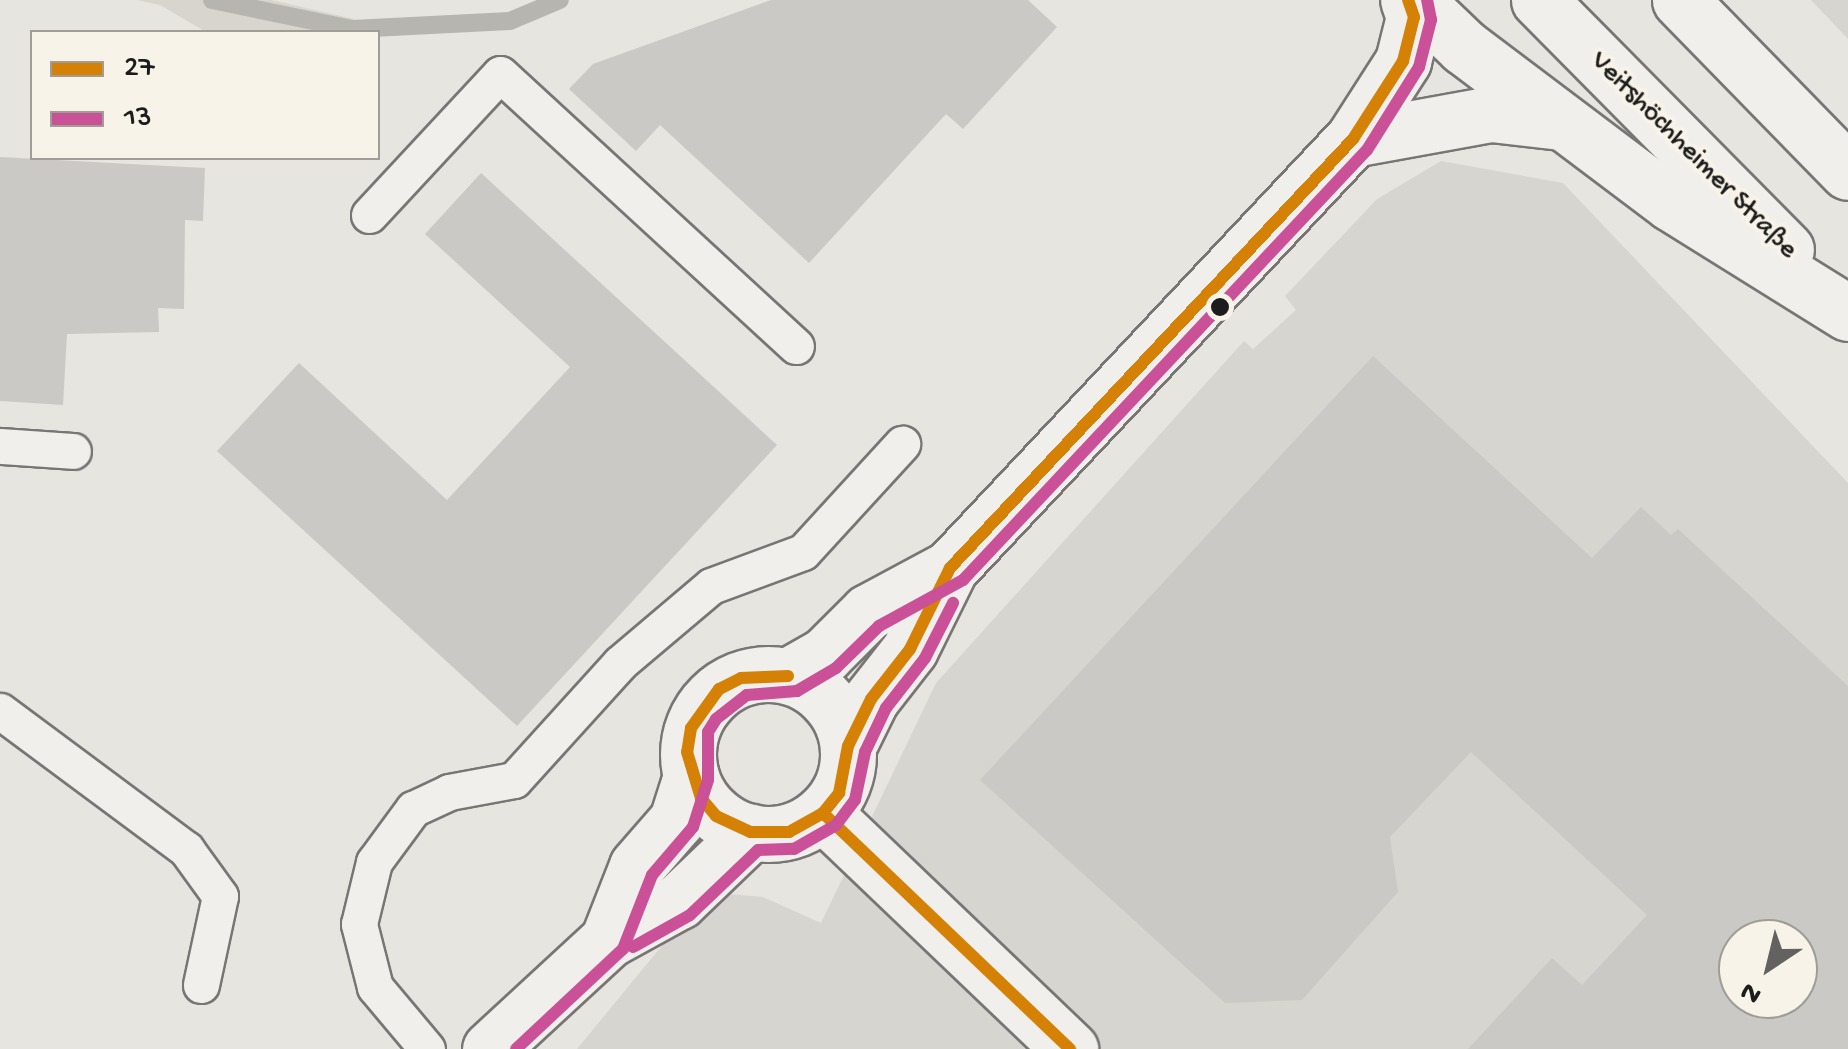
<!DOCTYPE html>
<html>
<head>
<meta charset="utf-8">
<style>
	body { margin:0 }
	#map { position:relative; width:1848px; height:1049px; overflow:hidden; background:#e6e5e0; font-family:"Gochi Hand",sans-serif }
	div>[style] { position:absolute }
	.built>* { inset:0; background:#d7d5cf }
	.green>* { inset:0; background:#d8d5ce }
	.stream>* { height:18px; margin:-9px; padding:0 9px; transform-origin:9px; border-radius:9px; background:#b7b5af }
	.building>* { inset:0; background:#cac9c5 }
	.roads { filter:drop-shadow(2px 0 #777674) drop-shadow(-2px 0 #777674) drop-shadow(0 2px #777674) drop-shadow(0 -2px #777674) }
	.lane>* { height:35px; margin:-17.5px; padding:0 17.5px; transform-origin:17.5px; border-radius:17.5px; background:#f0efeb }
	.secondary>* { height:55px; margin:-27.5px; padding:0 27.5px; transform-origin:27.5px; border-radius:27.5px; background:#f0efeb }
	.secondary>.ring { margin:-27.5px; padding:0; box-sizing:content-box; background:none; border:55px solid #f0efeb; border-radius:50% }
	.highway>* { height:55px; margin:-27.5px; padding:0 27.5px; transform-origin:27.5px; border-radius:27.5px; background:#f0efeb }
	.bus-1>* { height:12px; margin:-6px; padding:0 6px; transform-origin:6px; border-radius:6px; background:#d48105 }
	.bus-2>* { height:12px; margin:-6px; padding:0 6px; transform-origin:6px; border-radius:6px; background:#ca5098 }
	.dots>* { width:28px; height:28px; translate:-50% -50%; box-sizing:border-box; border:5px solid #f7f3e8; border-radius:50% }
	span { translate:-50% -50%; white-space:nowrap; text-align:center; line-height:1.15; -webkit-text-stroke:8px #f7f3e8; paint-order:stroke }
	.street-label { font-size:28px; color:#1c1c1c }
	.legend { position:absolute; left:30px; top:30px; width:350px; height:130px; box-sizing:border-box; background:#f7f3e8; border:2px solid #9f9d96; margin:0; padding:12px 18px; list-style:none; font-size:30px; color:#1c1c1c }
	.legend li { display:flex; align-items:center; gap:20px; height:50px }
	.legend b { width:50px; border:2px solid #9f9d96 }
	.north { position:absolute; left:1718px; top:919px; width:100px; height:100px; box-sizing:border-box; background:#f7f3e8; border:2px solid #9f9d96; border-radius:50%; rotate:215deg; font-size:28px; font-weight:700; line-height:40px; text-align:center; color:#1c1c1c }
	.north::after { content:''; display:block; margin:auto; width:35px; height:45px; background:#636261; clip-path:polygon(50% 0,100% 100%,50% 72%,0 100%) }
</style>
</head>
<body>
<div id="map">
	<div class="built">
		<i style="clip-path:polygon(1811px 0,1848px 0,1848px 39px)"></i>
		<i style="clip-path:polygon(evenodd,1441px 161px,1563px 183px,1848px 483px,1848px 1049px,577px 1049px,697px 903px,729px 894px,763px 897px,821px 923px,936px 683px,1244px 341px,1253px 349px,1296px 310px,1285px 296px,1377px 199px,1441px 161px,1738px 939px,1798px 939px,1798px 999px,1738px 999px,1738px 939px)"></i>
	</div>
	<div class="green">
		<i style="clip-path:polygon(137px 0,271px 0,354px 19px,353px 32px,206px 32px,160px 5px)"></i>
	</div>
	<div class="stream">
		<i style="left:212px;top:0;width:143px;rotate:11.7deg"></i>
		<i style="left:352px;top:29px;width:158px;rotate:-2.9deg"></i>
		<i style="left:510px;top:21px;width:54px;rotate:-22.8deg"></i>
	</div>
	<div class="building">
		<i style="clip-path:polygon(771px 0,1028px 0,1057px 27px,963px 129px,946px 114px,809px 263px,660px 125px,636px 151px,569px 89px,593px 64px)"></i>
		<i style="clip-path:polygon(0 157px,205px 168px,203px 221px,185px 220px,184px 309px,158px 308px,159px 332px,67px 334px,63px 405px,0 401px)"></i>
		<i style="clip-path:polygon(481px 173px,777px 445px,517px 726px,217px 451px,299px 363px,447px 500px,570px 367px,425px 234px)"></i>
		<i style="clip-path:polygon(evenodd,1373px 356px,1592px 558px,1641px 507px,1671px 535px,1678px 529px,1848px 686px,1848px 1049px,1468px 1049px,1552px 958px,1582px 985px,1647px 915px,1471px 752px,1390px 837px,1398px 892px,1302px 1000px,1225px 1003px,980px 780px,1373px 356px,1738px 939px,1798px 939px,1798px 999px,1738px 999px,1738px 939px)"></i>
	</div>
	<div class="roads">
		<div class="lane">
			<i style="left:369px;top:215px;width:192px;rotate:-47.1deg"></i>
			<i style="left:500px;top:74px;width:402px;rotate:42.6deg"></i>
			<i style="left:0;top:446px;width:73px;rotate:3.9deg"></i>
			<i style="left:0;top:711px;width:232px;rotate:36.6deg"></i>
			<i style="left:186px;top:849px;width:58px;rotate:54.1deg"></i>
			<i style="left:220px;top:896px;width:91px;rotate:102.1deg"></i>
			<i style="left:427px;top:1049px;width:81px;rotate:-130deg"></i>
			<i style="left:375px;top:987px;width:65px;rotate:-104.3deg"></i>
			<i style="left:359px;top:924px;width:64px;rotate:-76.4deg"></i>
			<i style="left:374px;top:862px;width:66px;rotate:-53.7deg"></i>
			<i style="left:413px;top:809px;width:40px;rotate:-25deg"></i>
			<i style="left:449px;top:792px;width:66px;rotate:-10.5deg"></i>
			<i style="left:514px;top:780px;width:158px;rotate:-47.8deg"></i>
			<i style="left:620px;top:663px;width:119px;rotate:-40.2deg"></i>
			<i style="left:711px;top:586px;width:98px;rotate:-20.3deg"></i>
			<i style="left:803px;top:552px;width:147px;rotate:-47.5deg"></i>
		</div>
		<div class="secondary">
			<i class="ring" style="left:688px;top:674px;width:105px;height:105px"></i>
			<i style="left:788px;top:676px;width:43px;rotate:-29.6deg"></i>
			<i style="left:825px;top:655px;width:61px;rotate:-45deg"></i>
			<i style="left:868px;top:612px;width:93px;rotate:-28.2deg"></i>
			<i style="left:848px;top:746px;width:52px;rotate:-63.9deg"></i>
			<i style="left:871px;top:699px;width:63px;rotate:-52deg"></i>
			<i style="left:910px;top:649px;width:90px;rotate:-63.7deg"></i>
			<i style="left:950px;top:568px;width:589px;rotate:-46.79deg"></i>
			<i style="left:1353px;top:139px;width:93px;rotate:-57.3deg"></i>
			<i style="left:1403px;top:61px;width:45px;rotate:-76deg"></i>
			<i style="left:1414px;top:17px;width:18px;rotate:-109deg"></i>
			<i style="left:823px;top:813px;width:342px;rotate:43.7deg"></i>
			<i style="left:608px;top:940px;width:79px;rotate:-68.6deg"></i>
			<i style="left:637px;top:866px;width:61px;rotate:-49deg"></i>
			<i style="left:677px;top:820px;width:46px;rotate:-72.3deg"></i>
			<i style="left:490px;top:1049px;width:161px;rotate:-42.7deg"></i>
			<i style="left:608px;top:940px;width:81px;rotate:-28.8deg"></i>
			<i style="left:679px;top:901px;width:100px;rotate:-43.8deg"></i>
		</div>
		<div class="highway">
			<i style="left:1415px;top:0;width:68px;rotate:43.8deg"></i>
			<i style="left:1464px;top:47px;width:259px;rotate:37deg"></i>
			<i style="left:1671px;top:203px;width:208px;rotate:31.9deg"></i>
			<i style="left:1539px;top:0;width:351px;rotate:45.3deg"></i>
			<i style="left:1680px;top:0;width:240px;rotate:45.7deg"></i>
			<i style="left:1353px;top:139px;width:140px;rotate:-10.3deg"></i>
			<i style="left:1491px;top:114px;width:70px;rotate:6.5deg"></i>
		</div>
	</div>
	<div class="bus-1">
		<i style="left:788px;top:676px;width:47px;rotate:177.6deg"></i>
		<i style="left:741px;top:678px;width:25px;rotate:153deg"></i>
		<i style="left:719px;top:689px;width:48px;rotate:125.7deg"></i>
		<i style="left:691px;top:728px;width:24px;rotate:99deg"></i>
		<i style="left:687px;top:752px;width:48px;rotate:73.1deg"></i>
		<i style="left:701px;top:798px;width:23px;rotate:50deg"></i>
		<i style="left:716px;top:816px;width:38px;rotate:25deg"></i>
		<i style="left:751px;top:832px;width:38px"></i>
		<i style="left:789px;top:832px;width:39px;rotate:-29deg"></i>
		<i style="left:823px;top:813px;width:26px;rotate:-51deg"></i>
		<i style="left:839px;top:793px;width:48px;rotate:-79.2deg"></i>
		<i style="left:848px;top:746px;width:52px;rotate:-63.9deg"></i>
		<i style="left:871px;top:699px;width:63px;rotate:-52deg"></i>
		<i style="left:910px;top:649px;width:90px;rotate:-63.7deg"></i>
		<i style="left:950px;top:568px;width:589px;rotate:-46.79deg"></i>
		<i style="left:1353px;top:139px;width:93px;rotate:-57.3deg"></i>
		<i style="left:1403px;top:61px;width:45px;rotate:-76deg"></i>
		<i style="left:1414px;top:17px;width:18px;rotate:-109deg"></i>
		<i style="left:823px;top:813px;width:342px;rotate:43.7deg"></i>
	</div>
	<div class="bus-2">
		<i style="left:633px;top:947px;width:65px;rotate:-29.3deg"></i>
		<i style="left:690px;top:915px;width:94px;rotate:-43.7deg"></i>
		<i style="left:758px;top:850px;width:36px;rotate:-2deg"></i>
		<i style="left:794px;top:849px;width:48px;rotate:-29.7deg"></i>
		<i style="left:836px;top:825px;width:31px;rotate:-53deg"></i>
		<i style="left:855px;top:800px;width:49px;rotate:-78.2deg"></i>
		<i style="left:865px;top:752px;width:49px;rotate:-64.5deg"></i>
		<i style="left:886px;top:708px;width:63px;rotate:-52deg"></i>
		<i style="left:925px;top:658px;width:62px;rotate:-63deg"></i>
		<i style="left:516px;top:1049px;width:146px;rotate:-43.1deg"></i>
		<i style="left:623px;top:949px;width:79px;rotate:-68.6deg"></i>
		<i style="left:652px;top:875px;width:63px;rotate:-49.5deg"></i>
		<i style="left:693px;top:827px;width:49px;rotate:-72.3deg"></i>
		<i style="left:708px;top:780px;width:48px;rotate:-90deg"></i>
		<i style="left:708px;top:732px;width:15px;rotate:-58deg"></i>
		<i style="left:716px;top:719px;width:39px;rotate:-38deg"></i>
		<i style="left:747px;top:695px;width:50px;rotate:-4.6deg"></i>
		<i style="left:797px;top:691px;width:45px;rotate:-30.5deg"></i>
		<i style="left:836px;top:668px;width:60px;rotate:-44.3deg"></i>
		<i style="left:879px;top:626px;width:96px;rotate:-28.7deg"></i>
		<i style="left:963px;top:580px;width:590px;rotate:-46.79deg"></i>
		<i style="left:1367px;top:150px;width:98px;rotate:-57.9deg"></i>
		<i style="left:1419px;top:67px;width:49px;rotate:-75.7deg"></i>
		<i style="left:1431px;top:20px;width:20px;rotate:-101deg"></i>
	</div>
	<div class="dots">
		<i style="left:1220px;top:307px;background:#1c1c1c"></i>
	</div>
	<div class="street-label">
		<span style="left:1693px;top:156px;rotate:45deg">Veitshöchheimer Straße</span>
	</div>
	<ul class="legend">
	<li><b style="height:12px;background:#d48105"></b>27</li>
	<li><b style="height:12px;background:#ca5098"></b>13</li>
	</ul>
	<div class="north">N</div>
</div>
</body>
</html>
